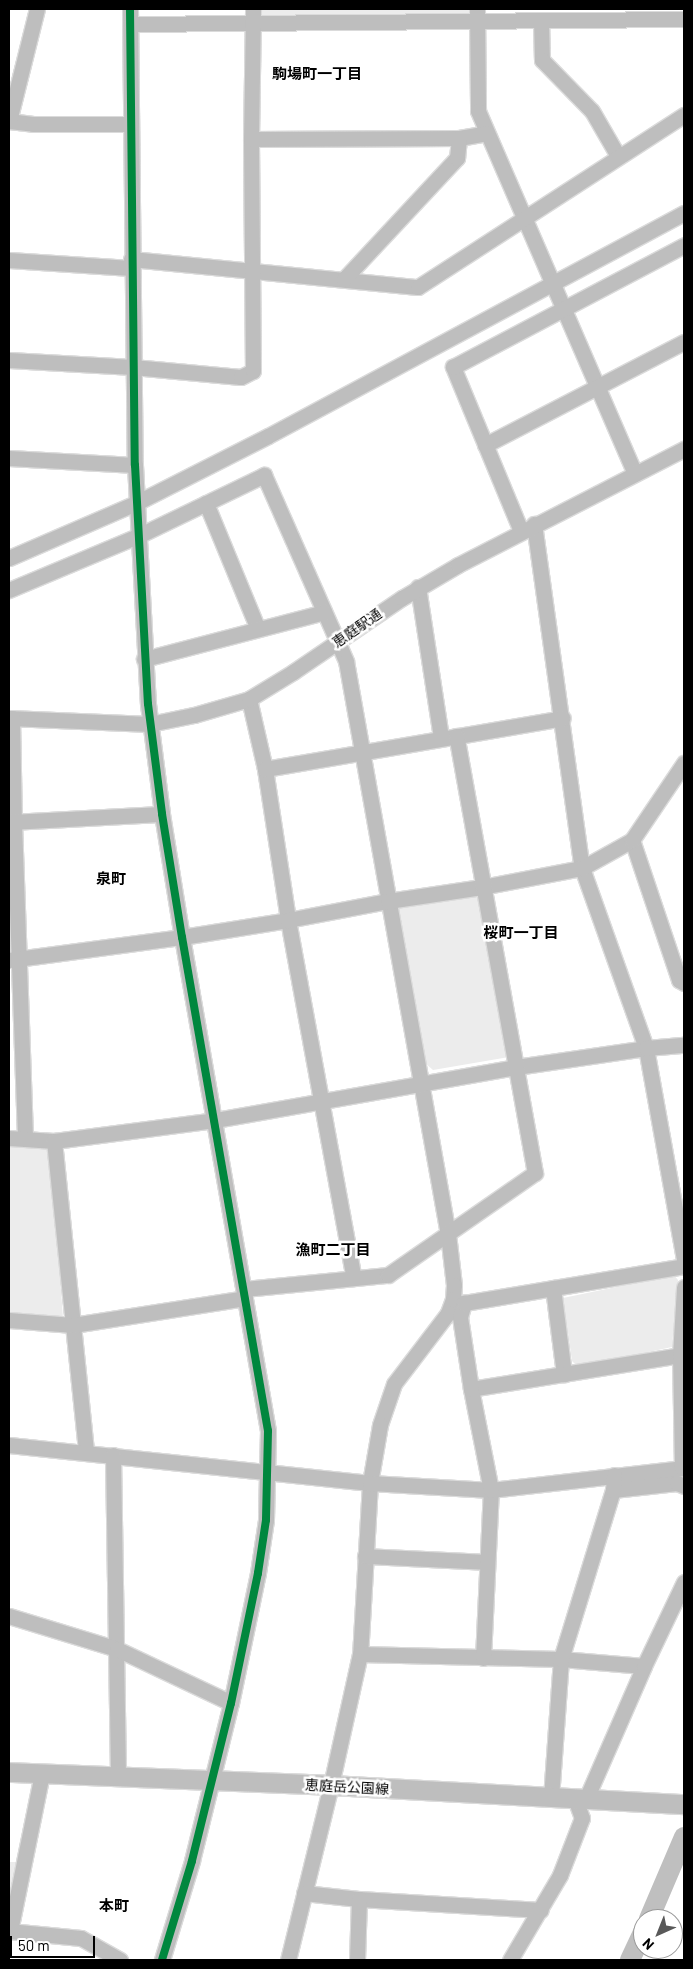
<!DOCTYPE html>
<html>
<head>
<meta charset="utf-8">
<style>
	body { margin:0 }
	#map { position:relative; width:693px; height:1969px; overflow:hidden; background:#fff; font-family:Barlow,"Noto Sans JP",sans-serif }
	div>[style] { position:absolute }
	.green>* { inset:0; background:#ececec }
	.river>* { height:20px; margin:-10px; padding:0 10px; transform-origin:10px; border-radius:10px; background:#bfbfbf }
	.roads { filter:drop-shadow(1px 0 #dbdbdb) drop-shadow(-1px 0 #dbdbdb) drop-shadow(0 1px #dbdbdb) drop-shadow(0 -1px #dbdbdb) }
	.minor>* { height:15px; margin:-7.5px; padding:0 7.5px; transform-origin:7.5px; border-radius:7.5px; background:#bebebe }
	.major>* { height:19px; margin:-9.5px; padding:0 9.5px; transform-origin:9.5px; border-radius:9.5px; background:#bebebe }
	.cycleway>* { height:8px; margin:-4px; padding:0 4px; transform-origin:4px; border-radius:4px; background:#00873e }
	span { translate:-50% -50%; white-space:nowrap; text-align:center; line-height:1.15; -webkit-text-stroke:5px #fff; paint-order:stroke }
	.street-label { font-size:14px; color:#000 }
	.neighbourhood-label { font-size:15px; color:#000; font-weight:700 }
	.frame { position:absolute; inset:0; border:10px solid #000; pointer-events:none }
	.north { position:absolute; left:633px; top:1909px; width:50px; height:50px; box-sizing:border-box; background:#fff; border:1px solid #999; border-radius:50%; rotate:224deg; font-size:14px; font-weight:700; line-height:20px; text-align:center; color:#000 }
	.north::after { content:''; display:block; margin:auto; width:18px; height:22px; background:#595959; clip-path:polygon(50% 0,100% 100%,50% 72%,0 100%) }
	.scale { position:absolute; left:10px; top:1936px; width:85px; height:22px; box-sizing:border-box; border:2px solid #000; border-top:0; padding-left:6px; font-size:15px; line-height:18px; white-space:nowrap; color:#000; -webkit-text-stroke:4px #fff; paint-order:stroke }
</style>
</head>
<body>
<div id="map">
	<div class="green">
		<i style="clip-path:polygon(260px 9px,472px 9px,468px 15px,263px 16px,260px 14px)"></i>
		<i style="clip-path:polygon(480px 891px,509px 1057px,433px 1070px,425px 1063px,396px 909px)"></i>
		<i style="clip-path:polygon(9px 1144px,51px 1147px,63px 1318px,9px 1314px)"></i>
		<i style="clip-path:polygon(674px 1275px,678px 1280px,672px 1347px,578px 1367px,572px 1361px,563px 1298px)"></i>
		<i style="clip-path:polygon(9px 1862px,18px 1862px,9px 1916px)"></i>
	</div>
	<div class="river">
		<i style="left:649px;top:1919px;width:89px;rotate:-66.9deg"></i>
		<i style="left:630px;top:1960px;width:31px;rotate:-65deg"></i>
	</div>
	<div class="roads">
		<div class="minor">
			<i style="left:130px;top:9px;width:456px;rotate:89.4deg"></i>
			<i style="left:135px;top:465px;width:239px;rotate:86.9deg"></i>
			<i style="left:148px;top:704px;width:111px;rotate:82.7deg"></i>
			<i style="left:162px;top:814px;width:125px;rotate:80.8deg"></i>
			<i style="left:182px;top:937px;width:501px;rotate:80.12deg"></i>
			<i style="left:268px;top:1431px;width:89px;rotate:91.3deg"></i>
			<i style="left:266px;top:1520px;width:54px;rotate:98.6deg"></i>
			<i style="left:258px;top:1573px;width:133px;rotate:101.7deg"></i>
			<i style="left:231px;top:1703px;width:163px;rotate:103.9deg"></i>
			<i style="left:192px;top:1861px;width:103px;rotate:106.9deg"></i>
			<i style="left:477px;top:9px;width:102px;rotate:89.4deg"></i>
			<i style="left:478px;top:111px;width:395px;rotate:66.6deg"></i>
			<i style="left:541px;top:20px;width:40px;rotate:88.6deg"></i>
			<i style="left:542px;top:60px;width:71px;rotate:45.6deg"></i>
			<i style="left:592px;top:111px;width:52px;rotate:60deg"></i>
			<i style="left:131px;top:24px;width:553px;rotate:-0.52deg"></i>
			<i style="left:9px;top:121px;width:24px;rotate:7deg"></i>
			<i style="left:33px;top:124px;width:98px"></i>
			<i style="left:9px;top:121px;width:115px;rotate:-76deg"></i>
			<i style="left:251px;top:139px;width:208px;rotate:-0.3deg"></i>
			<i style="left:459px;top:138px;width:27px;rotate:-10deg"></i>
			<i style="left:131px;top:259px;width:288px;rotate:5.6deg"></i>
			<i style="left:418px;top:287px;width:317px;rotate:-32.9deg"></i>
			<i style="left:9px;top:260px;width:122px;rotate:3.8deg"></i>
			<i style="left:344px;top:279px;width:166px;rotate:-47deg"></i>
			<i style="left:457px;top:158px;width:20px;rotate:-84deg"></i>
			<i style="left:9px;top:360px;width:124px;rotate:3.2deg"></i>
			<i style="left:133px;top:367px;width:108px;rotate:5.3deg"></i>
			<i style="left:241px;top:377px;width:13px;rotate:-27deg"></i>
			<i style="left:253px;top:371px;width:232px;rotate:-90.5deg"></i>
			<i style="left:251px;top:139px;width:130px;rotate:-89.1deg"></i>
			<i style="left:485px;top:445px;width:224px;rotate:-27.4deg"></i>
			<i style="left:9px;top:458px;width:126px;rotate:3.2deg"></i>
			<i style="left:206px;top:503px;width:136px;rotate:67.6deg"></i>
			<i style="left:534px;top:524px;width:347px;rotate:82.1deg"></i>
			<i style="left:582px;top:868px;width:191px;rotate:70.4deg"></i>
			<i style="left:646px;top:1048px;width:214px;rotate:79.8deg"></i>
			<i style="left:521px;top:531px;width:178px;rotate:-112.5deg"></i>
			<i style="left:453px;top:367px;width:261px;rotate:-27.8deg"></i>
			<i style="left:9px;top:558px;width:138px;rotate:-23.4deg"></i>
			<i style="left:136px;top:503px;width:148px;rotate:-26.9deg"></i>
			<i style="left:268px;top:436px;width:472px;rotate:-28.2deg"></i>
			<i style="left:418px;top:587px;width:153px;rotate:81.3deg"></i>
			<i style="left:9px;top:590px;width:142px;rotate:-22.8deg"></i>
			<i style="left:140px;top:535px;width:138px;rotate:-25.8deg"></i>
			<i style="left:264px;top:475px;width:203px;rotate:66.2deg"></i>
			<i style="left:346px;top:661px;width:582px;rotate:79.91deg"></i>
			<i style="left:448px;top:1234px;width:51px;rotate:83.3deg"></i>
			<i style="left:454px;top:1285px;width:14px;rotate:94deg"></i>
			<i style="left:453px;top:1299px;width:15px;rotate:110deg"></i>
			<i style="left:448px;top:1313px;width:89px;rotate:127.3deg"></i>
			<i style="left:394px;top:1384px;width:43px;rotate:108.9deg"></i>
			<i style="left:380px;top:1425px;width:59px;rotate:99.8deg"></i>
			<i style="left:370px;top:1483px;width:171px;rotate:93.3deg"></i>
			<i style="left:360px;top:1654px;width:134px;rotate:102.5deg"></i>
			<i style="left:331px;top:1785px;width:180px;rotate:103.8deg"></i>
			<i style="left:144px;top:659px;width:186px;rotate:-14.6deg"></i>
			<i style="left:249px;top:699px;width:72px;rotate:77.1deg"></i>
			<i style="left:265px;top:769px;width:153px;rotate:81.3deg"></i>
			<i style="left:288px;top:920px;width:364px;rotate:79.6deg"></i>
			<i style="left:9px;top:718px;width:141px;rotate:2.4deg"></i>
			<i style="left:150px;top:724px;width:45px;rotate:-11.6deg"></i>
			<i style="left:194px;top:715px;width:57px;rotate:-16.2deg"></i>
			<i style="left:249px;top:699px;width:52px;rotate:-31.5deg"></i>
			<i style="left:293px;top:672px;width:132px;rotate:-34.2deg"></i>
			<i style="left:402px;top:598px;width:65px;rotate:-30.5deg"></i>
			<i style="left:458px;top:565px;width:254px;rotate:-27.2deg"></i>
			<i style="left:12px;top:718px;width:104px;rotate:88.9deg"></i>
			<i style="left:14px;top:822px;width:317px;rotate:88deg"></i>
			<i style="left:265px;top:769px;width:302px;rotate:-9.7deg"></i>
			<i style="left:9px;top:822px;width:153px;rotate:-3deg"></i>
			<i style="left:632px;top:840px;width:148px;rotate:71.4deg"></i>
			<i style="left:679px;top:980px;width:6px;rotate:31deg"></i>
			<i style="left:9px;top:960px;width:175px;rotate:-7.6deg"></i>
			<i style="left:182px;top:937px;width:107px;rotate:-9.1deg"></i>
			<i style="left:288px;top:920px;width:102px;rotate:-10.8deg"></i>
			<i style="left:388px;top:901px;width:95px;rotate:-8.5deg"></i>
			<i style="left:482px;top:887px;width:102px;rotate:-10.8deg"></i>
			<i style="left:582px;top:868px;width:57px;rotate:-29.2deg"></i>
			<i style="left:632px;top:840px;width:93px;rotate:-56deg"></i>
			<i style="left:9px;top:1138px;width:45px;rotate:3.8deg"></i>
			<i style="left:54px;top:1141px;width:162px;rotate:-7.4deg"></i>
			<i style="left:215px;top:1120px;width:306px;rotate:-10deg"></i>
			<i style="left:516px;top:1067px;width:131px;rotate:-8.3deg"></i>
			<i style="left:646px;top:1048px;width:38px;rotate:-5deg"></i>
			<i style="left:54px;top:1141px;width:313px;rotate:84.1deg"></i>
			<i style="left:553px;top:1288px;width:87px;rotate:82.7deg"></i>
			<i style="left:244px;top:1289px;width:145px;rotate:-5.6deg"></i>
			<i style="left:388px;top:1275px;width:179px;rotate:-34.8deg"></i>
			<i style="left:535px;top:1173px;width:444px;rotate:-100.2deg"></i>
			<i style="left:9px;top:1320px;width:64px;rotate:4.5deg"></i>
			<i style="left:73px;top:1325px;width:174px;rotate:-8.9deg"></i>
			<i style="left:471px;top:1389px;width:212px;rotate:-9.2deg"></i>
			<i style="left:9px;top:1445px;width:363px;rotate:6deg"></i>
			<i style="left:370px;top:1483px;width:121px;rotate:3.3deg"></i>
			<i style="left:491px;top:1490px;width:194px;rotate:-6.5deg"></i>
			<i style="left:113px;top:1455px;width:322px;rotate:89.1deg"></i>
			<i style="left:682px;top:1468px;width:113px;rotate:-91deg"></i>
			<i style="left:680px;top:1355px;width:68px;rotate:-86.6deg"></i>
			<i style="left:613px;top:1490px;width:64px;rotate:-6.2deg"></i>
			<i style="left:677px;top:1483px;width:8px;rotate:23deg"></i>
			<i style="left:365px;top:1556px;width:121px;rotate:2.8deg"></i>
			<i style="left:9px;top:1616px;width:113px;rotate:17deg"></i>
			<i style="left:117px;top:1649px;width:126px;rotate:25.3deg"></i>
			<i style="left:360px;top:1654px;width:201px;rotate:1.4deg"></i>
			<i style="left:561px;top:1659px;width:83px;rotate:4.8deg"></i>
			<i style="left:483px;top:1658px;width:168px;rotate:-87.3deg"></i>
			<i style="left:491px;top:1490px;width:103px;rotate:-101.2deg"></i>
			<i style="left:471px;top:1389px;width:73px;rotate:-98.7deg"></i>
			<i style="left:460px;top:1317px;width:15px;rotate:-74deg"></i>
			<i style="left:464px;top:1303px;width:223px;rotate:-9.5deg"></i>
			<i style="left:551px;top:1798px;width:139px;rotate:-85.9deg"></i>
			<i style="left:561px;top:1659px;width:177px;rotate:-72.9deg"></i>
			<i style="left:613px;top:1490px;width:15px;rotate:-86deg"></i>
			<i style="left:586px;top:1799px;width:145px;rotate:-66.4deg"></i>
			<i style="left:644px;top:1666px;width:93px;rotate:-64.5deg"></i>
			<i style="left:304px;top:1893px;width:55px;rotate:6.2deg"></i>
			<i style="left:359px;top:1899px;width:182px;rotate:3.5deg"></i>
			<i style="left:9px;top:1931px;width:72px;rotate:5.6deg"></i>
			<i style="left:81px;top:1938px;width:45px;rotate:29.4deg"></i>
			<i style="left:10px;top:1931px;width:160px;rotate:-78.5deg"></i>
			<i style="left:357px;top:1960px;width:61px;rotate:-88.1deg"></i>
			<i style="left:510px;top:1960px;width:99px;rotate:-59.5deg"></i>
			<i style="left:560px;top:1875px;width:61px;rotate:-68.9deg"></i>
			<i style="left:582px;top:1818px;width:20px;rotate:-110deg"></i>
		</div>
		<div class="major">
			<i style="left:9px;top:1772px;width:322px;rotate:2.3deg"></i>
			<i style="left:331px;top:1785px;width:354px;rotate:3.1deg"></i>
		</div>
	</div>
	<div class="cycleway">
		<i style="left:130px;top:9px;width:456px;rotate:89.4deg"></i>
		<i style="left:135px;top:465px;width:239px;rotate:86.9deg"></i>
		<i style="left:148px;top:704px;width:111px;rotate:82.7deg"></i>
		<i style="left:162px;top:814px;width:125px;rotate:80.8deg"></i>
		<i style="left:182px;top:937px;width:501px;rotate:80.12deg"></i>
		<i style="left:268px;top:1431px;width:89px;rotate:91.3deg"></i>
		<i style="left:266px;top:1520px;width:54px;rotate:98.6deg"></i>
		<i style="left:258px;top:1573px;width:133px;rotate:101.7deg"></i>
		<i style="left:231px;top:1703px;width:163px;rotate:103.9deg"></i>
		<i style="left:192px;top:1861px;width:103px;rotate:106.9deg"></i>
	</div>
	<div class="street-label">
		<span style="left:357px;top:628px;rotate:-35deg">恵庭駅通</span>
		<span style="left:347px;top:1787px;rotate:3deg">恵庭岳公園線</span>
	</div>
	<div class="neighbourhood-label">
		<span style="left:317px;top:74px">駒場町一丁目</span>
		<span style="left:111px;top:879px">泉町</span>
		<span style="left:521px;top:933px">桜町一丁目</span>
		<span style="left:333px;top:1250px">漁町二丁目</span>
		<span style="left:114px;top:1906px">本町</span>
	</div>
	<div class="frame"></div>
	<div class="north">N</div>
	<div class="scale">50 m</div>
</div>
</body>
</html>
